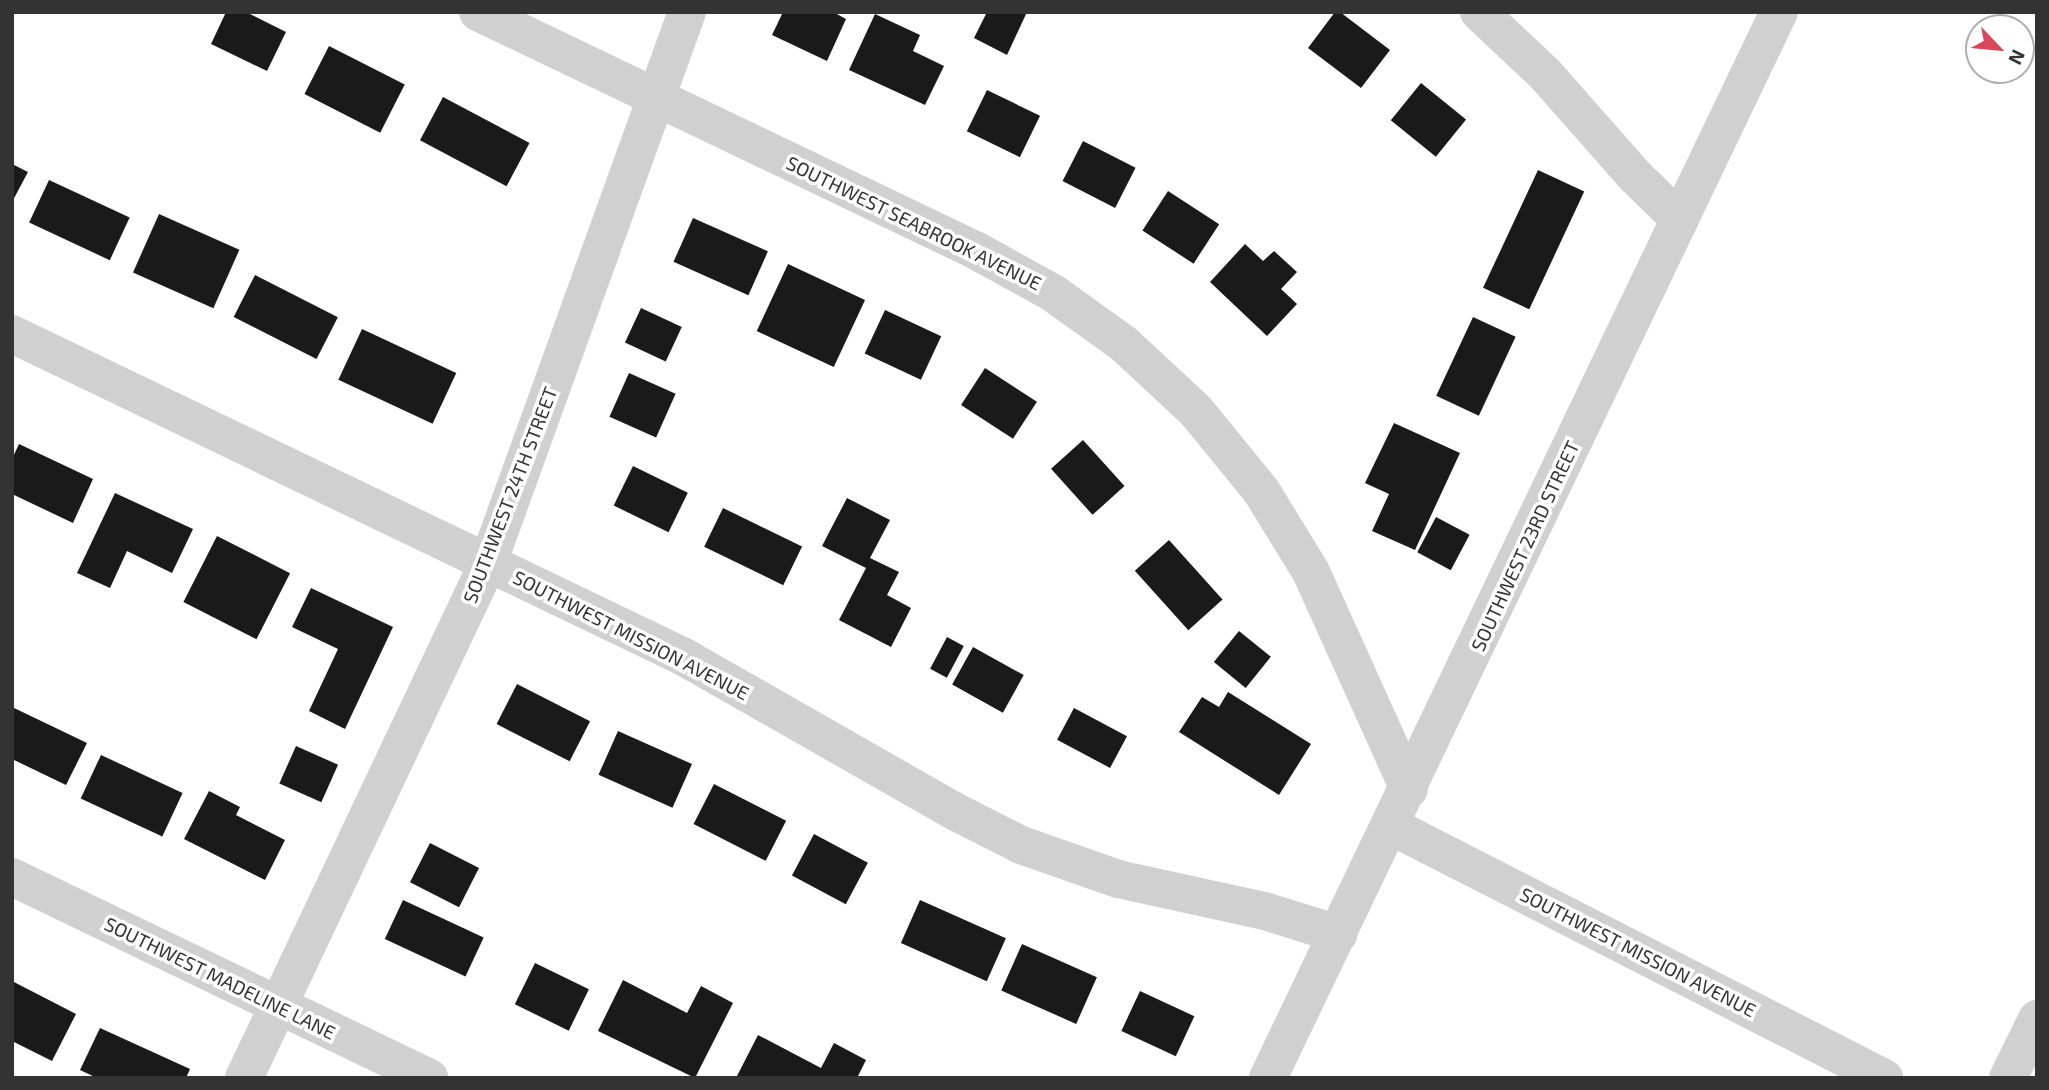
<!DOCTYPE html>
<html>
<head>
<meta charset="utf-8">
<style>
	body { margin:0 }
	#map { position:relative; width:2049px; height:1090px; overflow:hidden; background:#fff; font-family:"Exo 2",sans-serif }
	div>[style] { position:absolute }
	.building>* { inset:0; background:#1a1a1a; transform-origin:0 0 }
	.minor>* { height:38px; margin:-19px; padding:0 19px; transform-origin:19px; border-radius:19px; background:#d0d0d0 }
	span { translate:-50% -50%; white-space:nowrap; text-align:center; line-height:1.15; -webkit-text-stroke:7px #fff; paint-order:stroke }
	.street-label { font-size:19px; color:#333 }
	.frame { position:absolute; inset:0; border:14px solid #333; pointer-events:none }
	.north { position:absolute; left:1965px; top:14px; width:70px; height:70px; box-sizing:border-box; background:#fff; border:2px solid #adadad; border-radius:50%; rotate:116deg; font-size:19px; font-weight:700; line-height:28px; text-align:center; color:#333 }
	.north::after { content:''; display:block; margin:auto; width:24px; height:32px; background:#d8475a; clip-path:polygon(50% 0,100% 100%,50% 72%,0 100%) }
</style>
</head>
<body>
<div id="map">
	<div class="building">
		<i style="clip-path:polygon(226px 12px,246px 12px,286px 32px,267px 71px,211px 44px)"></i>
		<i style="clip-path:polygon(783px 12px,833px 12px,846px 19px,827px 61px,772px 35px)"></i>
		<i style="clip-path:polygon(987px 12px,1027px 12px,1007px 55px,974px 38px)"></i>
		<i style="clip-path:polygon(1335px 12px,1340px 12px,1390px 50px,1361px 88px,1308px 48px)"></i>
		<i style="clip-path:polygon(875px 14px,920px 35px,913px 51px,944px 66px,925px 105px,849px 70px)"></i>
		<i style="left:329px;top:46px;width:85px;height:54px;rotate:27deg"></i>
		<i style="left:1421px;top:83px;width:58px;height:48px;rotate:39deg"></i>
		<i style="left:987px;top:90px;width:59px;height:46px;rotate:26deg"></i>
		<i style="left:443px;top:97px;width:98px;height:49px;rotate:28deg"></i>
		<i style="left:1083px;top:141px;width:59px;height:45px;rotate:27deg"></i>
		<i style="clip-path:polygon(12px 164px,28px 172px,12px 202px)"></i>
		<i style="left:1538px;top:170px;width:51px;height:130px;rotate:25deg"></i>
		<i style="left:49px;top:180px;width:89px;height:47px;rotate:25deg"></i>
		<i style="left:1168px;top:191px;width:61px;height:47px;rotate:33deg"></i>
		<i style="left:159px;top:214px;width:88px;height:64px;rotate:24deg"></i>
		<i style="left:693px;top:218px;width:82px;height:48px;rotate:24deg"></i>
		<i style="clip-path:polygon(1245px 244px,1263px 261px,1274px 251px,1297px 272px,1281px 289px,1297px 304px,1267px 336px,1210px 282px)"></i>
		<i style="left:788px;top:264px;width:85px;height:74px;rotate:25deg"></i>
		<i style="left:255px;top:275px;width:93px;height:47px;rotate:27deg"></i>
		<i style="left:641px;top:308px;width:45px;height:38px;rotate:25deg"></i>
		<i style="left:885px;top:310px;width:62px;height:48px;rotate:25deg"></i>
		<i style="left:1473px;top:317px;width:47px;height:87px;rotate:25deg"></i>
		<i style="left:362px;top:329px;width:104px;height:56px;rotate:25deg"></i>
		<i style="left:985px;top:368px;width:62px;height:44px;rotate:33deg"></i>
		<i style="left:629px;top:373px;width:51px;height:48px;rotate:24deg"></i>
		<i style="clip-path:polygon(1394px 423px,1460px 453px,1415px 550px,1372px 531px,1389px 494px,1365px 483px)"></i>
		<i style="left:1083px;top:440px;width:62px;height:43px;rotate:48deg"></i>
		<i style="clip-path:polygon(19px 444px,93px 479px,73px 523px,12px 494px,12px 459px)"></i>
		<i style="left:633px;top:466px;width:61px;height:44px;rotate:26deg"></i>
		<i style="clip-path:polygon(115px 493px,193px 529px,172px 573px,127px 551px,110px 588px,77px 573px)"></i>
		<i style="clip-path:polygon(847px 498px,890px 520px,870px 558px,899px 572px,887px 595px,911px 608px,891px 647px,839px 620px,866px 568px,822px 546px)"></i>
		<i style="left:723px;top:508px;width:88px;height:43px;rotate:26deg"></i>
		<i style="left:1436px;top:517px;width:38px;height:40px;rotate:28deg"></i>
		<i style="left:217px;top:536px;width:82px;height:74px;rotate:27deg"></i>
		<i style="left:1169px;top:540px;width:80px;height:46px;rotate:48deg"></i>
		<i style="clip-path:polygon(311px 588px,393px 627px,345px 729px,309px 711px,338px 649px,292px 627px)"></i>
		<i style="left:1239px;top:631px;width:41px;height:40px;rotate:39deg"></i>
		<i style="left:947px;top:637px;width:19px;height:36px;rotate:28deg"></i>
		<i style="left:973px;top:647px;width:58px;height:43px;rotate:29deg"></i>
		<i style="left:517px;top:684px;width:82px;height:45px;rotate:27deg"></i>
		<i style="clip-path:polygon(1228px 692px,1311px 744px,1279px 795px,1179px 732px,1202px 697px,1219px 707px)"></i>
		<i style="clip-path:polygon(12px 707px,87px 743px,66px 785px,12px 759px)"></i>
		<i style="left:1074px;top:708px;width:60px;height:36px;rotate:28deg"></i>
		<i style="left:618px;top:731px;width:81px;height:48px;rotate:24deg"></i>
		<i style="left:296px;top:746px;width:46px;height:41px;rotate:24deg"></i>
		<i style="left:101px;top:755px;width:90px;height:48px;rotate:25deg"></i>
		<i style="left:714px;top:784px;width:81px;height:45px;rotate:27deg"></i>
		<i style="clip-path:polygon(209px 791px,240px 807px,236px 815px,285px 840px,265px 880px,184px 839px)"></i>
		<i style="left:814px;top:834px;width:61px;height:47px;rotate:28deg"></i>
		<i style="left:430px;top:843px;width:55px;height:44px;rotate:27deg"></i>
		<i style="left:403px;top:900px;width:89px;height:43px;rotate:25deg"></i>
		<i style="left:920px;top:900px;width:94px;height:47px;rotate:24deg"></i>
		<i style="left:1022px;top:944px;width:82px;height:51px;rotate:24deg"></i>
		<i style="left:535px;top:963px;width:60px;height:46px;rotate:26deg"></i>
		<i style="clip-path:polygon(623px 980px,687px 1013px,701px 986px,733px 1003px,695px 1078px,598px 1031px)"></i>
		<i style="clip-path:polygon(12px 981px,76px 1014px,52px 1061px,12px 1041px)"></i>
		<i style="left:1140px;top:991px;width:60px;height:44px;rotate:25deg"></i>
		<i style="clip-path:polygon(100px 1028px,190px 1069px,186px 1078px,97px 1078px,80px 1070px)"></i>
		<i style="clip-path:polygon(758px 1035px,821px 1068px,834px 1043px,866px 1060px,857px 1078px,736px 1078px)"></i>
	</div>
	<div class="minor">
		<i style="left:478px;top:12px;width:553px;rotate:25.59deg"></i>
		<i style="left:977px;top:251px;width:87px;rotate:28.9deg"></i>
		<i style="left:1053px;top:293px;width:87px;rotate:35.7deg"></i>
		<i style="left:1124px;top:344px;width:98px;rotate:42.9deg"></i>
		<i style="left:1196px;top:411px;width:104px;rotate:50.8deg"></i>
		<i style="left:1262px;top:492px;width:94px;rotate:58.5deg"></i>
		<i style="left:1311px;top:572px;width:238px;rotate:65.7deg"></i>
		<i style="left:1479px;top:12px;width:91px;rotate:43.2deg"></i>
		<i style="left:1545px;top:74px;width:135px;rotate:48.6deg"></i>
		<i style="left:1634px;top:175px;width:64px;rotate:44.4deg"></i>
		<i style="left:12px;top:334px;width:746px;rotate:25.67deg"></i>
		<i style="left:684px;top:657px;width:315px;rotate:29.7deg"></i>
		<i style="left:958px;top:813px;width:71px;rotate:26.9deg"></i>
		<i style="left:1021px;top:845px;width:103px;rotate:19.3deg"></i>
		<i style="left:1118px;top:879px;width:150px;rotate:12.3deg"></i>
		<i style="left:1265px;top:911px;width:77px;rotate:17.5deg"></i>
		<i style="left:1391px;top:826px;width:554px;rotate:27.07deg"></i>
		<i style="left:12px;top:877px;width:463px;rotate:25.7deg"></i>
		<i style="left:244px;top:1078px;width:570px;rotate:-64.65deg"></i>
		<i style="left:488px;top:563px;width:586px;rotate:-70.14deg"></i>
		<i style="left:1268px;top:1078px;width:1182px;rotate:-64.39deg"></i>
		<i style="left:2008px;top:1078px;width:66px;rotate:-63.8deg"></i>
	</div>
	<div class="street-label">
		<span style="left:914px;top:223px;rotate:26deg">SOUTHWEST SEABROOK AVENUE</span>
		<span style="left:510px;top:495px;rotate:-69deg">SOUTHWEST 24TH STREET</span>
		<span style="left:1525px;top:546px;rotate:-65deg">SOUTHWEST 23RD STREET</span>
		<span style="left:631px;top:635px;rotate:27deg">SOUTHWEST MISSION AVENUE</span>
		<span style="left:1638px;top:952px;rotate:27deg">SOUTHWEST MISSION AVENUE</span>
		<span style="left:220px;top:978px;rotate:26deg">SOUTHWEST MADELINE LANE</span>
	</div>
	<div class="frame"></div>
	<div class="north">N</div>
</div>
</body>
</html>
